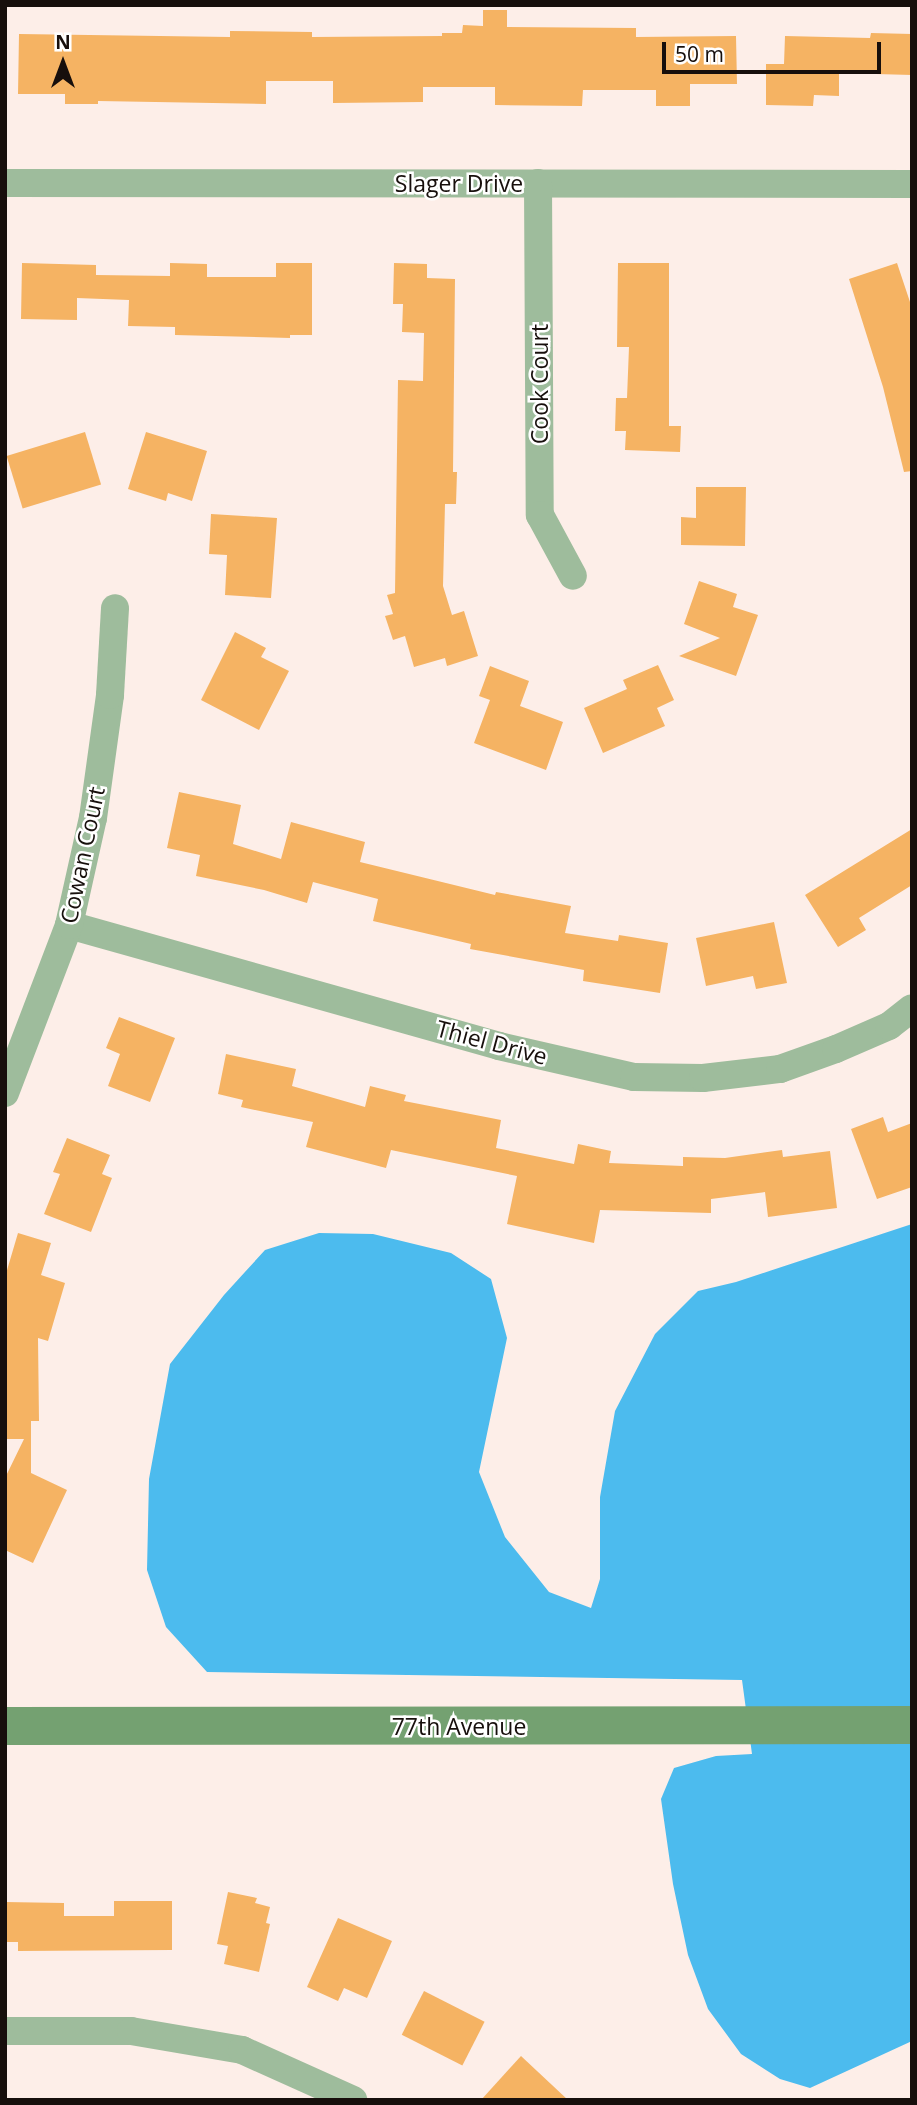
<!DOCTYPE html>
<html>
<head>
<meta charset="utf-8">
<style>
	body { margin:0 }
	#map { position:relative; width:917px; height:2105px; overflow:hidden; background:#fdeee8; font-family:"Open Sans",sans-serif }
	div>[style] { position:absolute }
	.water>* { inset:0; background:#4cbbee }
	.building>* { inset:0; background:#f5b363; transform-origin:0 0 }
	.street>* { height:28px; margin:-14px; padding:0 14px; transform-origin:14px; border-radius:14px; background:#9ebc9c }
	.secondary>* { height:38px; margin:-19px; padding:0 19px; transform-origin:19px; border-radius:19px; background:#74a171 }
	span { translate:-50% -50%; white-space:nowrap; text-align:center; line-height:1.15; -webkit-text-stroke:5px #fff; paint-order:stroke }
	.street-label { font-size:23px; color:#170f0c }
	.frame { position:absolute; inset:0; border:7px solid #170f0c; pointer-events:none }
	.north { position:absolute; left:28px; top:28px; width:70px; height:70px; -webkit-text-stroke:5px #fff; paint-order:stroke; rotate:0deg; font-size:19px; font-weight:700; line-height:28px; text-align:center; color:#170f0c }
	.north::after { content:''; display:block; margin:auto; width:24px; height:32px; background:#170f0c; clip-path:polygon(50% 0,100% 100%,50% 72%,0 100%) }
	.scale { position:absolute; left:662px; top:42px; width:219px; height:32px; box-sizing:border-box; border:4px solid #170f0c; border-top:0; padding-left:9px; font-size:21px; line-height:24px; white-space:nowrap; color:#170f0c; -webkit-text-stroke:5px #fff; paint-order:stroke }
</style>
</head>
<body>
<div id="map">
	<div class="water">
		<i style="clip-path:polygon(912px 1224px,912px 2041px,810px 2088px,780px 2079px,741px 2054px,708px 2009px,688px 1955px,673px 1884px,661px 1799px,674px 1768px,716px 1756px,752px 1754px,742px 1680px,207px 1672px,166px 1627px,147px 1570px,149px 1479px,170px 1364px,224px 1295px,265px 1250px,319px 1233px,373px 1234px,451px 1253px,491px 1279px,507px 1338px,479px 1472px,505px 1537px,549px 1592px,591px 1608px,600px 1579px,600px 1497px,615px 1411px,655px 1334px,698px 1291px,736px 1282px)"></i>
	</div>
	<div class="building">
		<i style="clip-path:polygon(483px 10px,507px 10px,507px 27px,636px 28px,636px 37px,736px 36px,737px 84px,690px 84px,690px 106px,656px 106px,656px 90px,583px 90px,582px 106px,495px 105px,495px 87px,423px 87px,423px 102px,333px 103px,333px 81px,266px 81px,266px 104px,98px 101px,98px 104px,65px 104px,65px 94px,18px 94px,19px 34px,230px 37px,230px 31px,312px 32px,312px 37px,442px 36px,442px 33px,462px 33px,463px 25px,483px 26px)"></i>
		<i style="clip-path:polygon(871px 33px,912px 34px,912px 75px,839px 73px,839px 96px,814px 95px,813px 106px,766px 105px,766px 64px,784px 64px,785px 36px,870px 38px)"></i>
		<i style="clip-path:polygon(22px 263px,96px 265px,96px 275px,170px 276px,170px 263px,207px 264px,207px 277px,276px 277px,276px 263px,312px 263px,312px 335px,290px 335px,290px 338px,175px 335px,175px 327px,128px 326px,129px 300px,77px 298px,77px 320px,21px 319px)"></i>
		<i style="clip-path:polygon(394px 263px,427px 264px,427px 278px,455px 279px,453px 472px,457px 472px,456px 504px,445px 504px,443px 586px,452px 615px,464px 611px,478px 656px,447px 666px,445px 658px,414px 667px,405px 636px,393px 640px,385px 616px,393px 614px,387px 595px,395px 593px,398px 380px,423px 381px,424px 333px,402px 332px,403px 304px,393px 304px)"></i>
		<i style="clip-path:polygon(618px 263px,669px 263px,669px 426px,681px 426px,680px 452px,625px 450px,626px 431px,615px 431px,616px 398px,627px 398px,629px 347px,617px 347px)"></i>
		<i style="clip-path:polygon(897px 263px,912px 308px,912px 471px,904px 472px,883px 387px,849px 279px)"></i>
		<i style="left:85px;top:432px;width:55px;height:82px;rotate:73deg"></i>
		<i style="clip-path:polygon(146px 432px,207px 451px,192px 501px,168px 493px,166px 501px,128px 489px)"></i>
		<i style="clip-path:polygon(696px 487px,746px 487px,745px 546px,681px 545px,681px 517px,696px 518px)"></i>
		<i style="clip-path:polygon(211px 514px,277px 518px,271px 598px,225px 595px,227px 555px,209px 554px)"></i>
		<i style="clip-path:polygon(699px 581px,737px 594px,733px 607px,758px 615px,736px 676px,679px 656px,720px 638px,684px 624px)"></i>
		<i style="clip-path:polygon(235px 632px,266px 648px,261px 657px,289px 671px,259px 730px,201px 700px)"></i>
		<i style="clip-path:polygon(658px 665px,674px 700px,657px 708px,665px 726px,603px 753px,584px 708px,627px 689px,623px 680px)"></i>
		<i style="clip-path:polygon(490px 666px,529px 681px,520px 706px,563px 722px,546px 770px,474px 743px,490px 700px,479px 696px)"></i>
		<i style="clip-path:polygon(179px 792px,241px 805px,233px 844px,281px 859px,291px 822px,365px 842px,360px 862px,495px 895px,496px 892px,571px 906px,565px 933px,618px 941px,619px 935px,668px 943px,660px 993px,583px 981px,584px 970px,470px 949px,471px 944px,373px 921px,378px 899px,313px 882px,307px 903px,264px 890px,196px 876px,200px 855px,167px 848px)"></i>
		<i style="clip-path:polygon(912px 829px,912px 885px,859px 918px,866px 930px,838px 947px,805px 895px)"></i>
		<i style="clip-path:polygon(774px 922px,787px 983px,756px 989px,753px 976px,706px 986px,696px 938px)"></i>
		<i style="clip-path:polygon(119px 1017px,175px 1038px,150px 1102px,108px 1086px,120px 1054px,106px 1048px)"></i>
		<i style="clip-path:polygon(226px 1054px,296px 1069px,292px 1086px,365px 1107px,370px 1086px,406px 1095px,404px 1101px,501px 1120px,496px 1148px,574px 1164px,578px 1144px,611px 1151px,609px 1163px,683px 1166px,683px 1157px,725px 1158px,782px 1150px,783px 1157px,830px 1151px,837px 1208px,768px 1217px,765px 1192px,711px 1199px,711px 1213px,600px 1210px,594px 1243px,507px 1224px,517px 1176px,391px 1150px,386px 1168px,306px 1147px,313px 1122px,241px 1107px,243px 1100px,218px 1094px)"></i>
		<i style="clip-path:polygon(883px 1117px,888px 1132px,912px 1123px,912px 1187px,877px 1199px,851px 1129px)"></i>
		<i style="clip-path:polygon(67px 1138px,110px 1155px,102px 1174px,112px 1178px,91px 1232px,44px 1214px,60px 1174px,53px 1172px)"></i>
		<i style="clip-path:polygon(18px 1233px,51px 1243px,41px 1275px,65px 1283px,48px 1341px,38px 1338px,39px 1421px,31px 1421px,31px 1473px,67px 1490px,33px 1563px,5px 1550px,5px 1478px,24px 1439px,5px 1439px,5px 1277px)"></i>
		<i style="clip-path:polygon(228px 1892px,257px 1898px,255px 1903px,270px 1907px,266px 1923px,270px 1924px,259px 1972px,224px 1964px,228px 1946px,217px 1944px)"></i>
		<i style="clip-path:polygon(114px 1901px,172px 1901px,172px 1950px,18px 1951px,18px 1942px,5px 1942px,5px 1902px,64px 1903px,64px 1916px,114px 1916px)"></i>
		<i style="clip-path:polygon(338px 1918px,392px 1941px,367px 1998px,344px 1988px,338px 2001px,307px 1987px)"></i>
		<i style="left:424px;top:1991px;width:68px;height:49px;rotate:27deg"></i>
		<i style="clip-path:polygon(521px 2056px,568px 2100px,481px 2100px)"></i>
	</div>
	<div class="street">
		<i style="left:5px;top:183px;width:907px;rotate:0.06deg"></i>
		<i style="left:538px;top:183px;width:332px;rotate:89.7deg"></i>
		<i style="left:540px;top:515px;width:69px;rotate:61.6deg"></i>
		<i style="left:69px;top:925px;width:447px;rotate:15.7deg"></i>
		<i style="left:499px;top:1046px;width:139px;rotate:12.9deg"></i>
		<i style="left:634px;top:1077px;width:69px;rotate:0.8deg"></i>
		<i style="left:703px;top:1078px;width:78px;rotate:-6.7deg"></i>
		<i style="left:780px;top:1069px;width:59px;rotate:-19.7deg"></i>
		<i style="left:836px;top:1049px;width:58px;rotate:-23.5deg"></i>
		<i style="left:889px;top:1026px;width:29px;rotate:-38deg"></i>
		<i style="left:5px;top:1093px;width:180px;rotate:-69.1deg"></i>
		<i style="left:69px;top:925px;width:110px;rotate:-77.4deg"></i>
		<i style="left:93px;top:818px;width:124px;rotate:-82.1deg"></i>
		<i style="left:110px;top:695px;width:87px;rotate:-86.7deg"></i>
		<i style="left:5px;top:2031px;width:126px"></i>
		<i style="left:131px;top:2031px;width:113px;rotate:9.7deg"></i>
		<i style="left:242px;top:2050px;width:122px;rotate:24.2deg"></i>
	</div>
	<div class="secondary">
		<i style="left:5px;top:1726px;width:907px;rotate:-0.06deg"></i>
	</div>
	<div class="street-label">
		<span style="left:459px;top:183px">Slager Drive</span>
		<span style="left:539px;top:384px;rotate:-90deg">Cook Court</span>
		<span style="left:82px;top:855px;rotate:-78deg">Cowan Court</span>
		<span style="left:492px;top:1042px;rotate:15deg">Thiel Drive</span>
		<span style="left:459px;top:1726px">77th Avenue</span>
	</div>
	<div class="frame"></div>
	<div class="north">N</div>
	<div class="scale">50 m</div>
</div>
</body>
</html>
